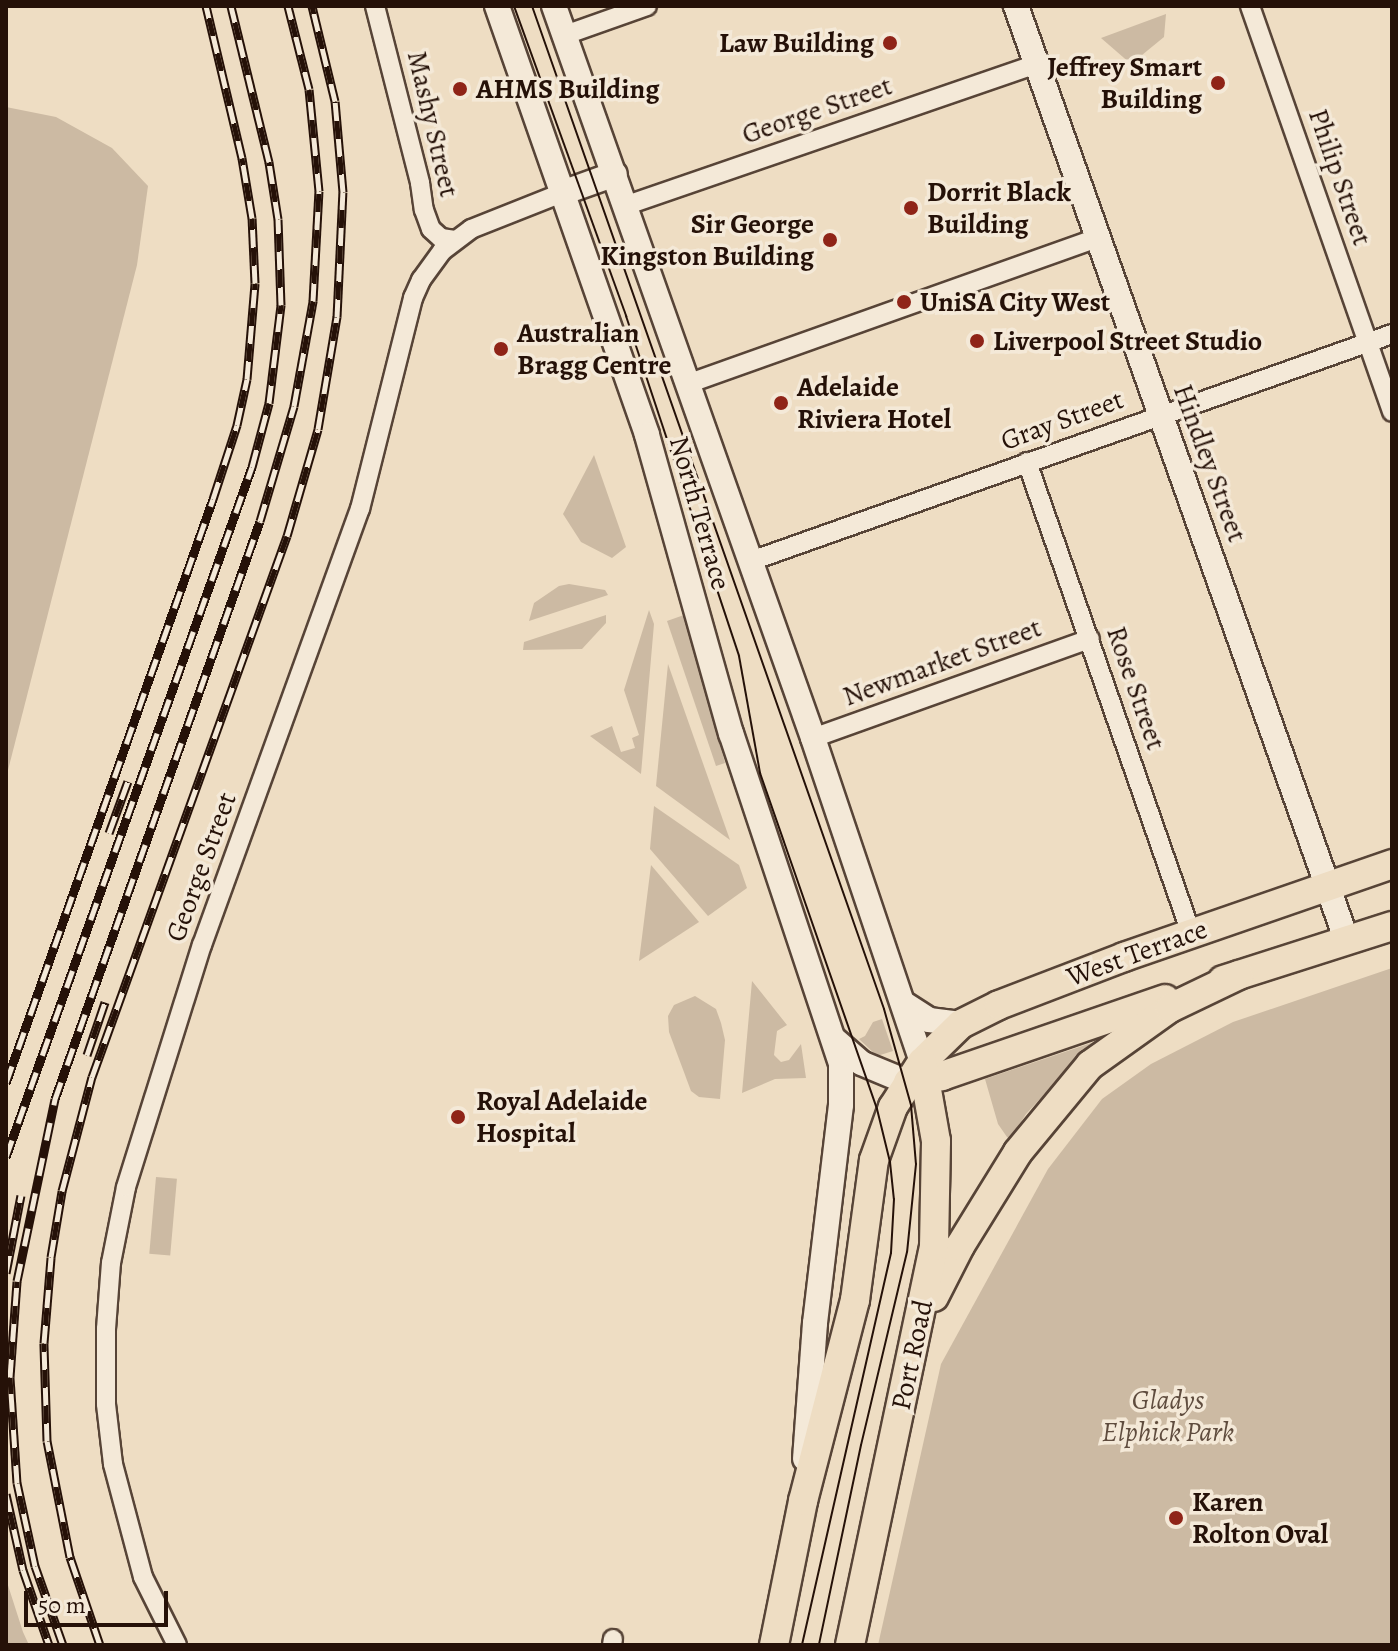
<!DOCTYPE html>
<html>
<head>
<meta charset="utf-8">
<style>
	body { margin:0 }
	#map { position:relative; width:1398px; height:1651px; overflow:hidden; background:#eeddc3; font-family:Alegreya,serif }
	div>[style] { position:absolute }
	.green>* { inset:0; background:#ccbaa3; transform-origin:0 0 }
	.roads { filter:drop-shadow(2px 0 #574437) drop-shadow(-2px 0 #574437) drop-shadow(0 2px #574437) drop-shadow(0 -2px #574437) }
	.street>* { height:18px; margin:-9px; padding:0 9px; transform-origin:9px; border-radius:9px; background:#f4e9d8 }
	.secondary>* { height:24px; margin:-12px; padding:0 12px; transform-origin:12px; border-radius:12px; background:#f4e9d8 }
	.primary>* { height:28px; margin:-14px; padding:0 14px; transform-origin:14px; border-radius:14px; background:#eeddc3 }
	.tram>* { height:2px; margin:-1px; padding:0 1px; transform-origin:1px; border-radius:1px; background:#251108 }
	.rail>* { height:9px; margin-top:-4.5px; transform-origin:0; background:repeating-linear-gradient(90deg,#f4e9d8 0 18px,#251108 0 36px); box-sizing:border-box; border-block:2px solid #251108 }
	.dots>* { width:22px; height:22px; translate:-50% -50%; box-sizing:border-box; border:4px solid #f4e9d8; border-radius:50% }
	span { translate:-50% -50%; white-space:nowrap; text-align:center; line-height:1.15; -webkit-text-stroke:7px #f4e9d8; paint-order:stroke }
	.poi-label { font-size:28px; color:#251108; font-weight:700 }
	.right { translate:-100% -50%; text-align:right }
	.left { translate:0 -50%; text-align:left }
	.street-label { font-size:28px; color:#251108 }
	.park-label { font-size:28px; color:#5f4c3e; font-style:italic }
	.frame { position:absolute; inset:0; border:8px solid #251108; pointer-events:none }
	.scale { position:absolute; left:24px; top:1591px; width:144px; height:36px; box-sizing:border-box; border:4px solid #251108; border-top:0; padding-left:10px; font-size:24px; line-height:28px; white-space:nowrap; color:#251108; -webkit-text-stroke:6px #f4e9d8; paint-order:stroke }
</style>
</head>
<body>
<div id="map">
	<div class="green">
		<i style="clip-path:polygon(1166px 14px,1164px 37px,1131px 64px,1101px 38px)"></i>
		<i style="clip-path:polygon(6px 107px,56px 117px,112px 148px,148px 186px,137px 265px,6px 778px)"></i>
		<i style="clip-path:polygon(594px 455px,626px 547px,612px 558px,581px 542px,563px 514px)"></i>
		<i style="clip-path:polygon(569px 584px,605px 590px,608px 595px,529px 621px,534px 603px,559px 586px)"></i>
		<i style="clip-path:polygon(649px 610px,654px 624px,641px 774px,590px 736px,612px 726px,621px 752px,635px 748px,632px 738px,639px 735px,624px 690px)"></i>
		<i style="clip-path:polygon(606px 615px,606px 623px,582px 649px,523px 650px,524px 642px)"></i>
		<i style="clip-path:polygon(684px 615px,725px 763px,716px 766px,667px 621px)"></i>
		<i style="clip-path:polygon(668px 664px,730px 840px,656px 786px)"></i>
		<i style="clip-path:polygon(654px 806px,739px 865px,747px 888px,708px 916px,650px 849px)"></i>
		<i style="clip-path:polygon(651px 865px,699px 922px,639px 961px)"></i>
		<i style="clip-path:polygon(1392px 968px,1392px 1645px,878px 1645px,941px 1364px,1048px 1169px,1102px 1099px,1151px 1064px,1233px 1022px)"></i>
		<i style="clip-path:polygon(752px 981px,787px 1025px,777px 1031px,774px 1055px,781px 1062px,789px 1060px,801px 1044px,806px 1078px,775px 1079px,742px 1093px)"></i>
		<i style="clip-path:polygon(695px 996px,716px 1009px,721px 1023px,725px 1040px,720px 1099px,699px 1097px,691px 1091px,669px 1032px,668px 1016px,674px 1005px)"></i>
		<i style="clip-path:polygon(882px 1019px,893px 1051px,877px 1056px,859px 1039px,865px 1036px,873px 1022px)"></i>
		<i style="clip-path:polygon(1094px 1042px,1097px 1046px,1062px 1075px,1026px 1114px,1010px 1139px,1007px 1137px,998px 1124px,985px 1079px)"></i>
		<i style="left:156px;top:1177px;width:21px;height:77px;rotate:5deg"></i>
		<i style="clip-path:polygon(6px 1579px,23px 1632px,29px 1645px,6px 1645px)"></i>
	</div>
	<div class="roads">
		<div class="street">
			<i style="left:375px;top:6px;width:183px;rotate:75.7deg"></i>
			<i style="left:420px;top:183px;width:27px;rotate:82deg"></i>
			<i style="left:424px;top:210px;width:20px;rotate:70deg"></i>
			<i style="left:431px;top:229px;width:13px;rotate:42deg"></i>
			<i style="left:441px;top:238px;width:14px;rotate:8deg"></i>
			<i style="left:1250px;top:6px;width:430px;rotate:70.7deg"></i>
			<i style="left:565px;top:35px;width:87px;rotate:-19.5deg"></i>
			<i style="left:627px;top:205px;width:422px;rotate:-19deg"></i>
			<i style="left:690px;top:383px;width:433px;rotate:-19.6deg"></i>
			<i style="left:1027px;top:462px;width:499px;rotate:70.8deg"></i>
			<i style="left:751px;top:561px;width:680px;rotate:-19.5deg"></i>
			<i style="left:813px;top:738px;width:294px;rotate:-19.7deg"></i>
			<i style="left:177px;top:1645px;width:76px;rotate:-116.6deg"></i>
			<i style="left:143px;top:1577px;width:117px;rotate:-104.9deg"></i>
			<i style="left:113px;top:1464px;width:60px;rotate:-96.7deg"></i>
			<i style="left:106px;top:1404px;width:75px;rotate:-90deg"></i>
			<i style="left:106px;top:1329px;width:66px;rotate:-85.7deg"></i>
			<i style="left:111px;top:1263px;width:77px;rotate:-78.8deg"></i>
			<i style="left:126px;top:1187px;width:254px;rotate:-72.6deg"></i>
			<i style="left:202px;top:945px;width:464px;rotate:-70.1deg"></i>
			<i style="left:360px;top:509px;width:218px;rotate:-75.9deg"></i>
			<i style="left:413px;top:298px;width:20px;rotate:-66deg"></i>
			<i style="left:421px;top:280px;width:36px;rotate:-54deg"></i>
			<i style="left:442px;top:251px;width:36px;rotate:-37deg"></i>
			<i style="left:471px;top:229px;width:98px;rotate:-21.6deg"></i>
			<i style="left:612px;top:1645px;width:6px;rotate:-81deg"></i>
		</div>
		<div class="secondary">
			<i style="left:497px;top:6px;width:454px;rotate:70.7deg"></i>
			<i style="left:647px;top:435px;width:310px;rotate:74.3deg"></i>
			<i style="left:731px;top:733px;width:348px;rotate:71.6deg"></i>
			<i style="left:841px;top:1063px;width:42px;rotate:90deg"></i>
			<i style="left:841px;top:1105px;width:220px;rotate:96.8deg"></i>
			<i style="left:815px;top:1323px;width:136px;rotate:94.2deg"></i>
			<i style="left:554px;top:6px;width:776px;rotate:70.51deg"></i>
			<i style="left:813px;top:738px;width:342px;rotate:71.4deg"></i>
			<i style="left:1016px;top:6px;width:992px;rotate:70.51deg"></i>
			<i style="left:562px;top:193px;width:56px;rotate:-19.7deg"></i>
			<i style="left:903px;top:1003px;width:31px;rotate:33deg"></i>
			<i style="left:929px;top:1020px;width:32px;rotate:7deg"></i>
			<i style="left:835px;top:1040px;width:35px;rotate:41deg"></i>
			<i style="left:861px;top:1063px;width:50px;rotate:22.4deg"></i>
		</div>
		<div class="primary">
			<i style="left:1223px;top:980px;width:177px;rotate:-17.7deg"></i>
			<i style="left:908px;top:1082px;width:35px;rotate:-10deg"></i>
			<i style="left:942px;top:1076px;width:236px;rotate:-19deg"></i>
			<i style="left:934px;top:1297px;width:57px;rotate:-63deg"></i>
			<i style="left:960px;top:1246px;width:110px;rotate:-58.3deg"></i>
			<i style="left:1018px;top:1152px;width:113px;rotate:-50.4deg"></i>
			<i style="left:1090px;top:1065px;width:98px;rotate:-35.5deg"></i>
			<i style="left:1170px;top:1008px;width:76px;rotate:-25.6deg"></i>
			<i style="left:774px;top:1645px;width:147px;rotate:-78.6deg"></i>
			<i style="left:803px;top:1501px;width:208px;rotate:-75.5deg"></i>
			<i style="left:855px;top:1300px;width:141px;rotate:-82.3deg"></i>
			<i style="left:874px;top:1160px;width:56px;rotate:-70.3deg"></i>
			<i style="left:893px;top:1107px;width:54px;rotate:-57.2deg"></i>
			<i style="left:922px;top:1062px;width:54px;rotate:-44.3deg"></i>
			<i style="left:961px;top:1024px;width:42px;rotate:-26.6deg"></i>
			<i style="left:999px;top:1005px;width:134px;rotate:-21deg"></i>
			<i style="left:1124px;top:957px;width:284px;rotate:-19.1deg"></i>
			<i style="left:850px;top:1645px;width:408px;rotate:-78.1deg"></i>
			<i style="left:934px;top:1246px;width:105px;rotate:-88.9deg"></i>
			<i style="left:936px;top:1141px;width:80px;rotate:-100deg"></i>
		</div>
	</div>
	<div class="tram">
		<i style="left:514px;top:6px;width:330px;rotate:70.1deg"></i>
		<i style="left:626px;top:316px;width:358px;rotate:71.6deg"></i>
		<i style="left:739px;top:656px;width:119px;rotate:79.8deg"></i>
		<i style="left:760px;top:773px;width:356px;rotate:70.8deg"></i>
		<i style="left:877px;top:1109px;width:55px;rotate:76.2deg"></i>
		<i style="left:890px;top:1162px;width:37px;rotate:84deg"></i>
		<i style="left:894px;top:1199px;width:54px;rotate:93.2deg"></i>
		<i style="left:891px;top:1253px;width:402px;rotate:102.8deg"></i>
		<i style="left:532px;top:6px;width:1063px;rotate:70.66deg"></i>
		<i style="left:884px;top:1009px;width:100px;rotate:74.3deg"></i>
		<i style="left:911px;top:1105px;width:59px;rotate:85.2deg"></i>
		<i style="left:916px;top:1164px;width:88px;rotate:95.8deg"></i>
		<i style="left:907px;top:1252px;width:198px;rotate:103.4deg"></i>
		<i style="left:861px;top:1445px;width:204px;rotate:101.9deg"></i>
	</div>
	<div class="rail">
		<i style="left:109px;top:833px;width:55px;rotate:-69.9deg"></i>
		<i style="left:87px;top:1055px;width:56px;rotate:-71.2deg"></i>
		<i style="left:6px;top:1083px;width:620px;rotate:-70.48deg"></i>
		<i style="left:213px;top:499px;width:78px;rotate:-72deg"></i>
		<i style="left:237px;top:425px;width:47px;rotate:-77.7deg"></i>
		<i style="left:247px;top:379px;width:96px;rotate:-85.2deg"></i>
		<i style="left:255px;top:283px;width:65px;rotate:-92.6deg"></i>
		<i style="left:252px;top:218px;width:61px;rotate:-99.5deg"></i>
		<i style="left:242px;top:158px;width:156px;rotate:-103.3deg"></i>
		<i style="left:6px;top:1157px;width:733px;rotate:-70.38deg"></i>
		<i style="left:252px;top:467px;width:66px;rotate:-75.1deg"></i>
		<i style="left:269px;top:403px;width:99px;rotate:-83deg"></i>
		<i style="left:281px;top:305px;width:86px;rotate:-92deg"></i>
		<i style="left:278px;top:219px;width:58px;rotate:-99deg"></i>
		<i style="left:269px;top:162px;width:161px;rotate:-103.7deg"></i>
		<i style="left:6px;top:1273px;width:79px;rotate:-79.1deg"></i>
		<i style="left:6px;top:1494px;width:78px;rotate:77.4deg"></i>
		<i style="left:23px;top:1570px;width:79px;rotate:70.9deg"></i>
		<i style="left:63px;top:1645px;width:84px;rotate:-109.5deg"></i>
		<i style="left:35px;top:1566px;width:85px;rotate:-102.2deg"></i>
		<i style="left:17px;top:1483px;width:106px;rotate:-93.8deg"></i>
		<i style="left:10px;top:1377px;width:96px;rotate:-85.8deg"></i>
		<i style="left:17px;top:1281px;width:186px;rotate:-78.2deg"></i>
		<i style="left:55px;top:1099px;width:613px;rotate:-70.47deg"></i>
		<i style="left:260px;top:521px;width:120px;rotate:-73.5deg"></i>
		<i style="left:294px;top:406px;width:107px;rotate:-79.7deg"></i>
		<i style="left:313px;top:301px;width:110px;rotate:-86.9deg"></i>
		<i style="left:319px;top:191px;width:102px;rotate:-95.6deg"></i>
		<i style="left:309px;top:89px;width:86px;rotate:-104.2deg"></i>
		<i style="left:100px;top:1645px;width:93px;rotate:-108.8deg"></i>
		<i style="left:70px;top:1557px;width:118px;rotate:-101.2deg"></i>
		<i style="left:47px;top:1441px;width:98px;rotate:-91.8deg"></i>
		<i style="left:44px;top:1343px;width:86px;rotate:-85.3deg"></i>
		<i style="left:51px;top:1257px;width:67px;rotate:-80.5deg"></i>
		<i style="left:62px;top:1191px;width:118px;rotate:-75.3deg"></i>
		<i style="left:92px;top:1077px;width:575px;rotate:-70.18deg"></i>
		<i style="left:287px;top:536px;width:111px;rotate:-73.8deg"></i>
		<i style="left:318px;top:429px;width:114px;rotate:-80.4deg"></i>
		<i style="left:337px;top:317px;width:125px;rotate:-87.3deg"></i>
		<i style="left:343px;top:192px;width:91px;rotate:-95deg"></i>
		<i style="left:335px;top:101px;width:98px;rotate:-103.6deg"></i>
	</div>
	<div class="dots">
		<i style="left:890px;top:43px;background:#8f2418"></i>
		<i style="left:1218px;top:83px;background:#8f2418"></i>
		<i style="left:460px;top:89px;background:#8f2418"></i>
		<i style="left:911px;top:208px;background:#8f2418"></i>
		<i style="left:830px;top:240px;background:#8f2418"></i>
		<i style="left:904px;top:302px;background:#8f2418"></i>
		<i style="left:977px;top:341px;background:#8f2418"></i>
		<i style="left:501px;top:349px;background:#8f2418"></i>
		<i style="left:781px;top:403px;background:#8f2418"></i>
		<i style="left:458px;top:1117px;background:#8f2418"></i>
		<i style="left:1176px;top:1518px;background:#8f2418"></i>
	</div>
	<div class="poi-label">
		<span class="right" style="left:874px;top:43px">Law Building</span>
		<span class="right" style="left:1202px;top:83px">Jeffrey Smart<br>Building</span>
		<span class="left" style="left:476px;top:89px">AHMS Building</span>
		<span class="left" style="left:927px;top:208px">Dorrit Black<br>Building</span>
		<span class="right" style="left:814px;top:240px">Sir George<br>Kingston Building</span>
		<span class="left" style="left:920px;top:302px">UniSA City West</span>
		<span class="left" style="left:517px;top:349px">Australian<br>Bragg Centre</span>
		<span class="left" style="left:993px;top:341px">Liverpool Street Studio</span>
		<span class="left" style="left:797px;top:403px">Adelaide<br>Riviera Hotel</span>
		<span class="left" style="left:476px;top:1117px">Royal Adelaide<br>Hospital</span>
		<span class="left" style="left:1192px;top:1518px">Karen<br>Rolton Oval</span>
	</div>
	<div class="street-label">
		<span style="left:817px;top:110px;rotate:-19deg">George Street</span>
		<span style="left:433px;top:124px;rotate:77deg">Mashy Street</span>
		<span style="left:1340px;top:177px;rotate:71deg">Philip Street</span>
		<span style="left:1062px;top:420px;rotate:-20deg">Gray Street</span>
		<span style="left:1210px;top:463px;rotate:70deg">Hindley Street</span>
		<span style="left:700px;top:513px;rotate:74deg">North Terrace</span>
		<span style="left:942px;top:662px;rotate:-20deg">Newmarket Street</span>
		<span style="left:1136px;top:688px;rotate:71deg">Rose Street</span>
		<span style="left:201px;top:867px;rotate:-70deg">George Street</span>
		<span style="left:1137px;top:953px;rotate:-20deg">West Terrace</span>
		<span style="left:912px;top:1355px;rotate:-78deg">Port Road</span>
	</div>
	<div class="park-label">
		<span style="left:1168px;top:1416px">Gladys<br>Elphick Park</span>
	</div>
	<div class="frame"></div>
	<div class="scale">50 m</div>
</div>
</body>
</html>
